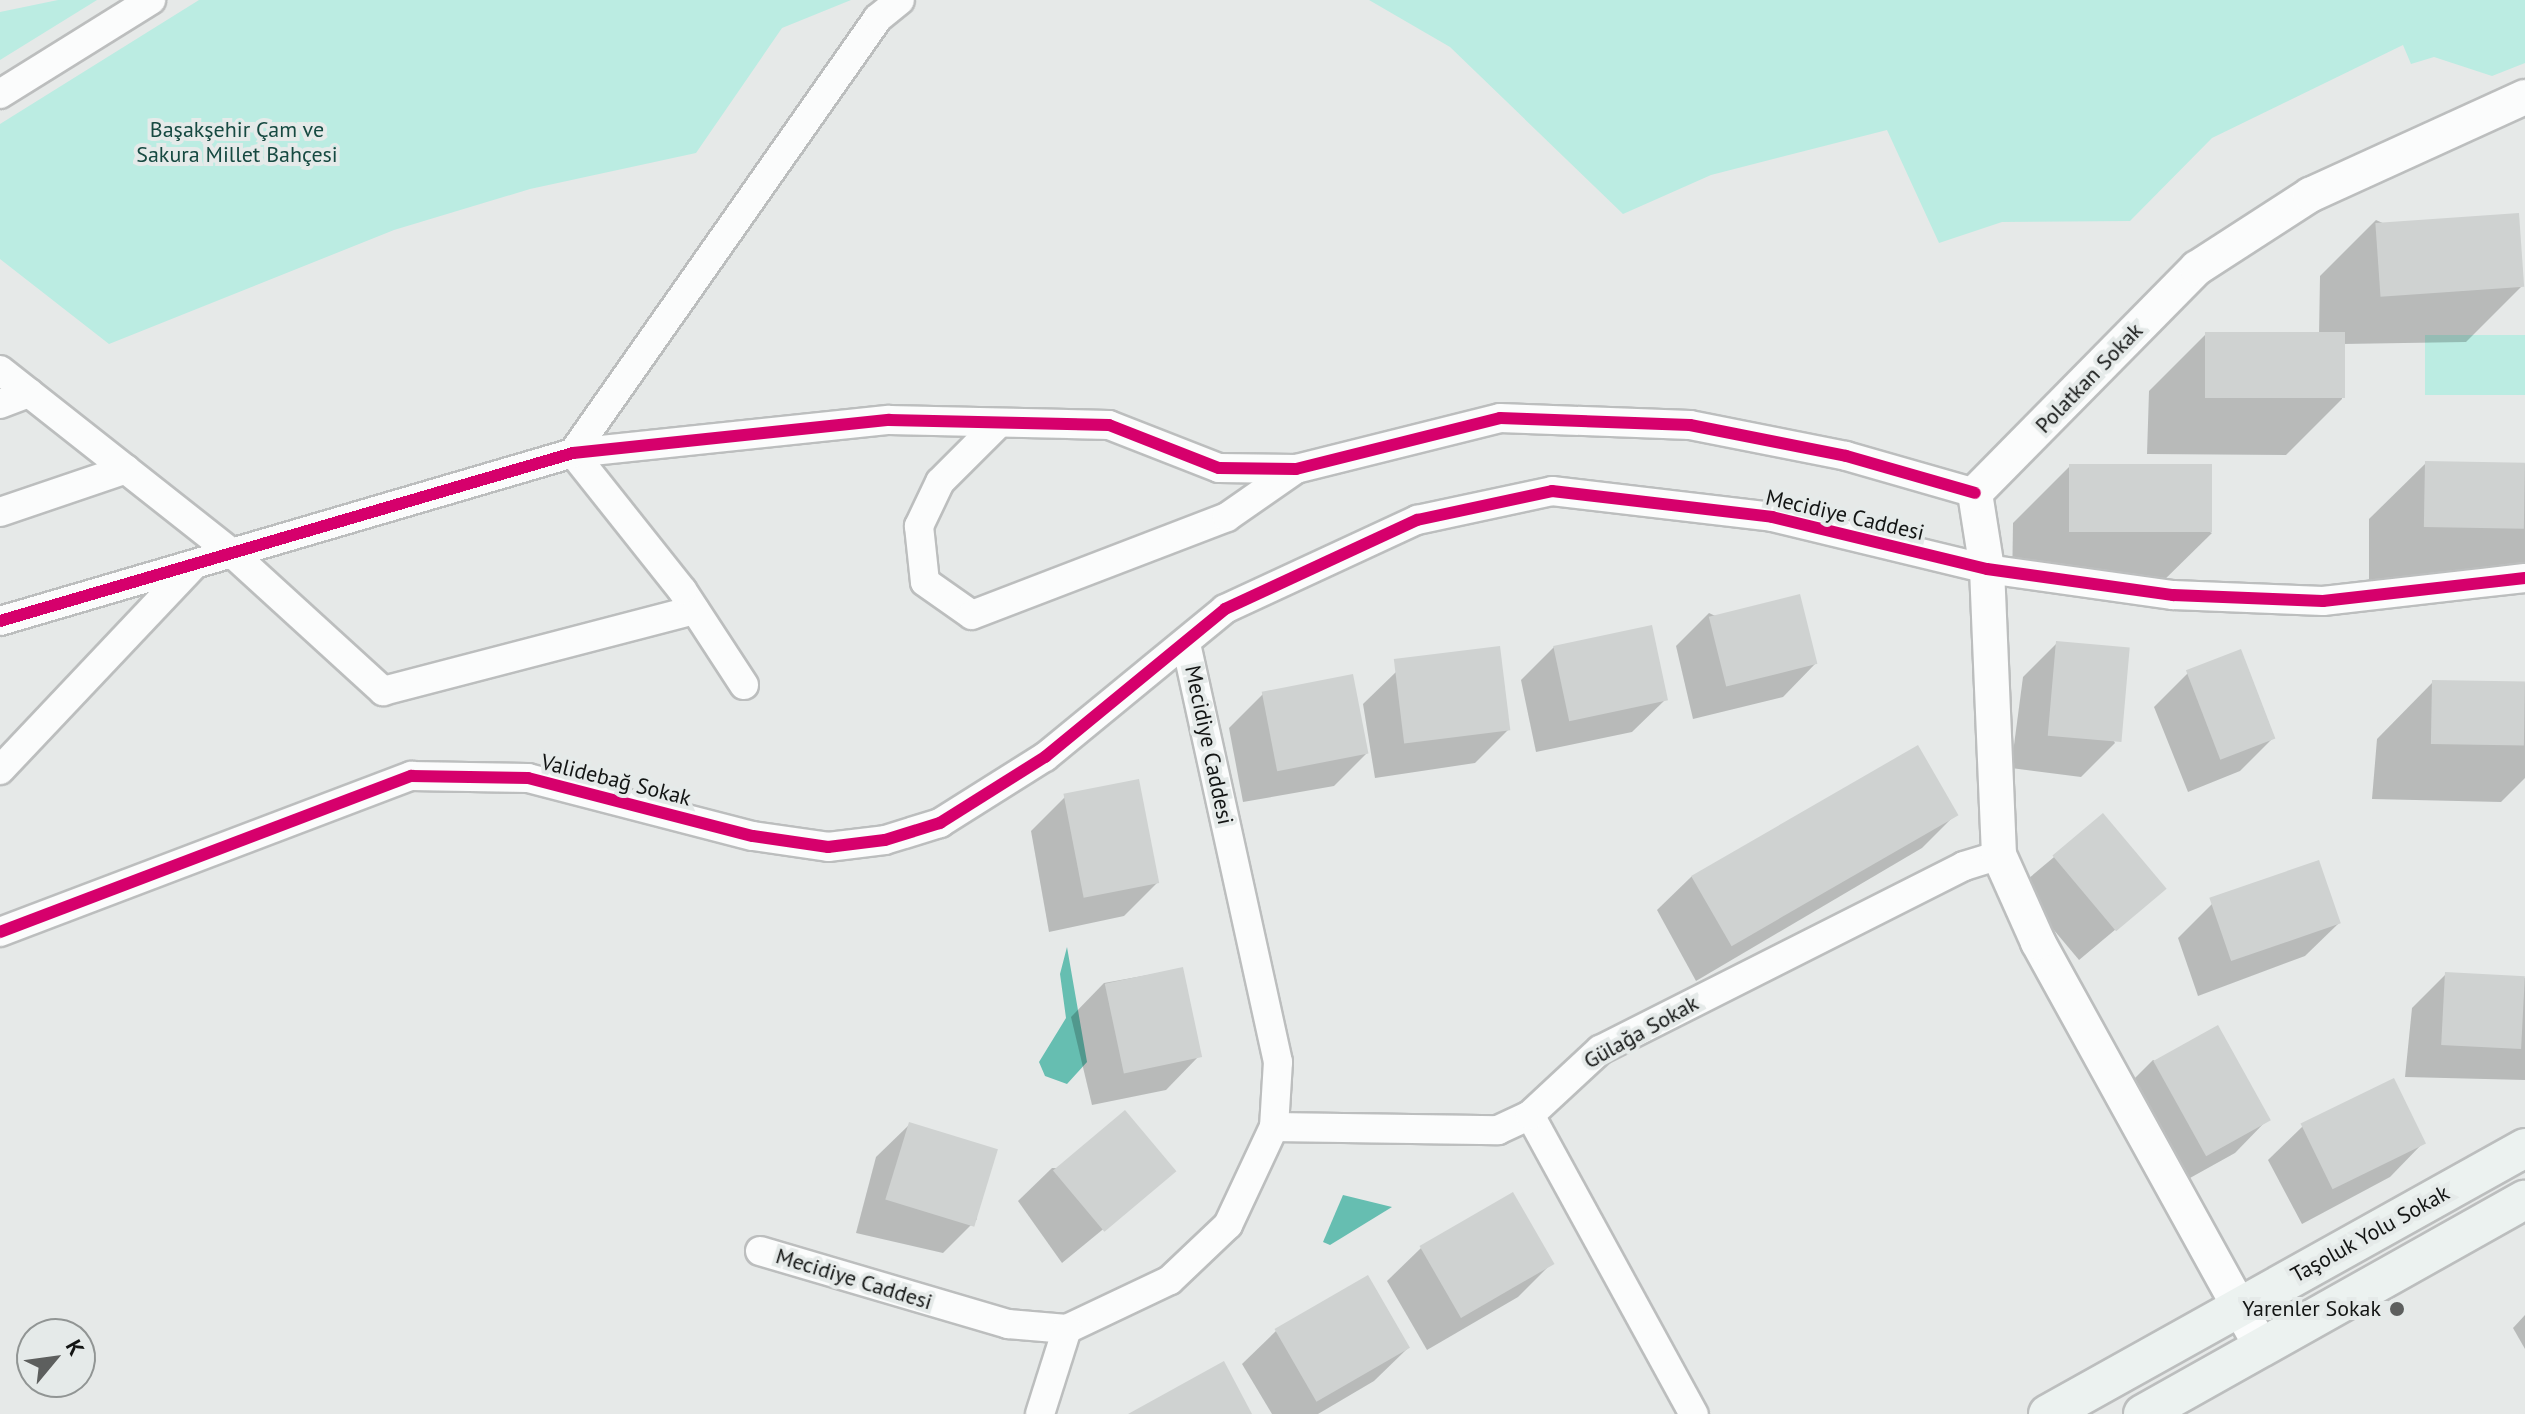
<!DOCTYPE html>
<html>
<head>
<meta charset="utf-8">
<style>
	body { margin:0 }
	#map { position:relative; width:2525px; height:1414px; overflow:hidden; background:#e6e9e8; font-family:"PT Sans",sans-serif }
	div>[style] { position:absolute }
	.green>* { inset:0; background:#bbece2; transform-origin:0 0 }
	.water>* { inset:0; background:#66beb1 }
	.shadow>* { inset:0; background:#0003; transform-origin:0 0 }
	.building>* { inset:0; background:#cfd2d1; transform-origin:0 0 }
	.roads { filter:drop-shadow(2px 0 #bcbebe) drop-shadow(-2px 0 #bcbebe) drop-shadow(0 2px #bcbebe) drop-shadow(0 -2px #bcbebe) }
	.minor>* { height:28px; margin:-14px; padding:0 14px; transform-origin:14px; border-radius:14px; background:#fbfcfc }
	.tertiary>* { height:34px; margin:-17px; padding:0 17px; transform-origin:17px; border-radius:17px; background:#fbfcfc }
	.secondary>* { height:38px; margin:-19px; padding:0 19px; transform-origin:19px; border-radius:19px; background:#ecf2f0 }
	.cycleway>* { height:12px; margin:-6px; padding:0 6px; transform-origin:6px; border-radius:6px; background:#d6006c }
	.dots>* { width:22px; height:22px; translate:-50% -50%; box-sizing:border-box; border:4px solid #e5eae9; border-radius:50% }
	span { translate:-50% -50%; white-space:nowrap; text-align:center; line-height:1.15; -webkit-text-stroke:8px #e5eae9; paint-order:stroke }
	.park-label { font-size:22px; color:#164941 }
	.street-label { font-size:22px; color:#131514 }
	.poi-label { font-size:22px; color:#131514 }
	.right { translate:-100% -50%; text-align:right }
	.north { position:absolute; left:16px; top:1318px; width:80px; height:80px; box-sizing:border-box; background:#e5eae9; border:2px solid #919594; border-radius:50%; rotate:61deg; font-size:22px; font-weight:700; line-height:32px; text-align:center; color:#131514 }
	.north::after { content:''; display:block; margin:auto; width:28px; height:36px; background:#5d5f5e; clip-path:polygon(50% 0,100% 100%,50% 72%,0 100%) }
</style>
</head>
<body>
<div id="map">
	<div class="green">
		<i style="clip-path:polygon(58px 0,97px 0,0 60px,0 12px)"></i>
		<i style="clip-path:polygon(199px 0,851px 0,782px 28px,696px 153px,530px 189px,394px 230px,109px 344px,0 259px,0 124px)"></i>
		<i style="clip-path:polygon(1369px 0,2525px 0,2525px 63px,2492px 76px,2434px 57px,2411px 64px,2403px 45px,2212px 138px,2130px 221px,2002px 222px,1939px 243px,1887px 130px,1711px 175px,1623px 214px,1450px 47px)"></i>
		<i style="left:2525px;top:335px;width:60px;height:100px;rotate:90deg"></i>
	</div>
	<div class="water">
		<i style="clip-path:polygon(1067px 947px,1087px 1062px,1067px 1084px,1045px 1076px,1039px 1062px,1066px 1018px,1060px 974px)"></i>
		<i style="clip-path:polygon(1343px 1195px,1392px 1207px,1330px 1245px,1323px 1242px)"></i>
	</div>
	<div class="shadow">
		<i style="clip-path:polygon(2376px 220px,2522px 286px,2466px 342px,2343px 344px,2342px 399px,2286px 455px,2147px 454px,2149px 391px,2206px 334px,2319px 335px,2320px 276px)"></i>
		<i style="clip-path:polygon(2426px 463px,2525px 464px,2525px 575px,2369px 583px,2369px 519px)"></i>
		<i style="clip-path:polygon(2070px 466px,2212px 533px,2155px 589px,2012px 587px,2013px 523px)"></i>
		<i style="clip-path:polygon(1709px 613px,1816px 663px,1783px 697px,1693px 719px,1676px 646px)"></i>
		<i style="clip-path:polygon(2057px 643px,2115px 743px,2081px 777px,2011px 768px,2023px 677px)"></i>
		<i style="clip-path:polygon(1554px 647px,1666px 699px,1632px 732px,1536px 752px,1521px 680px)"></i>
		<i style="clip-path:polygon(1397px 671px,1509px 729px,1475px 763px,1375px 778px,1363px 704px)"></i>
		<i style="clip-path:polygon(2188px 673px,2274px 737px,2240px 771px,2188px 792px,2154px 707px)"></i>
		<i style="clip-path:polygon(2433px 682px,2525px 683px,2525px 778px,2501px 802px,2372px 799px,2377px 739px)"></i>
		<i style="clip-path:polygon(1263px 694px,1367px 753px,1334px 786px,1243px 802px,1229px 728px)"></i>
		<i style="clip-path:polygon(1917px 748px,1956px 814px,1922px 848px,1696px 981px,1657px 910px,1691px 877px)"></i>
		<i style="clip-path:polygon(1065px 797px,1158px 882px,1124px 916px,1049px 932px,1031px 831px)"></i>
		<i style="left:2103px;top:816px;width:95px;height:111px;rotate:50deg"></i>
		<i style="clip-path:polygon(2212px 904px,2339px 923px,2305px 956px,2198px 996px,2178px 938px)"></i>
		<i style="clip-path:polygon(1181px 969px,1199px 1056px,1166px 1090px,1092px 1105px,1071px 1017px,1104px 983px)"></i>
		<i style="clip-path:polygon(2446px 974px,2525px 978px,2525px 1080px,2405px 1077px,2412px 1008px)"></i>
		<i style="clip-path:polygon(2153px 1060px,2268px 1119px,2235px 1153px,2172px 1188px,2119px 1094px)"></i>
		<i style="clip-path:polygon(2393px 1081px,2423px 1143px,2390px 1177px,2302px 1224px,2268px 1160px,2302px 1127px)"></i>
		<i style="clip-path:polygon(910px 1124px,977px 1219px,943px 1253px,856px 1233px,876px 1157px)"></i>
		<i style="clip-path:polygon(1052px 1168px,1174px 1171px,1062px 1263px,1018px 1201px)"></i>
		<i style="clip-path:polygon(1512px 1195px,1552px 1263px,1518px 1297px,1427px 1350px,1387px 1281px,1421px 1248px)"></i>
		<i style="clip-path:polygon(1367px 1278px,1408px 1348px,1374px 1381px,1318px 1414px,1272px 1414px,1242px 1364px,1276px 1331px)"></i>
		<i style="clip-path:polygon(2525px 1315px,2525px 1349px,2513px 1328px)"></i>
	</div>
	<div class="building">
		<i style="left:2519px;top:213px;width:74px;height:144px;rotate:86deg"></i>
		<i style="left:2205px;top:332px;width:140px;height:66px"></i>
		<i style="left:2425px;top:461px;width:100px;height:66px;rotate:1deg"></i>
		<i style="left:2069px;top:464px;width:143px;height:68px"></i>
		<i style="left:1800px;top:594px;width:72px;height:94px;rotate:76deg"></i>
		<i style="left:1652px;top:625px;width:77px;height:101px;rotate:78deg"></i>
		<i style="left:2056px;top:641px;width:74px;height:95px;rotate:5deg"></i>
		<i style="left:1500px;top:646px;width:85px;height:107px;rotate:83deg"></i>
		<i style="left:2241px;top:649px;width:96px;height:59px;rotate:69deg"></i>
		<i style="left:1353px;top:674px;width:81px;height:93px;rotate:79deg"></i>
		<i style="left:2432px;top:680px;width:93px;height:64px;rotate:1deg"></i>
		<i style="left:1918px;top:745px;width:81px;height:262px;rotate:60deg"></i>
		<i style="left:1139px;top:779px;width:106px;height:77px;rotate:79deg"></i>
		<i style="left:2103px;top:813px;width:99px;height:66px;rotate:50deg"></i>
		<i style="left:2319px;top:860px;width:67px;height:116px;rotate:71deg"></i>
		<i style="left:1183px;top:967px;width:92px;height:80px;rotate:78deg"></i>
		<i style="left:2445px;top:972px;width:80px;height:73px;rotate:3deg"></i>
		<i style="left:2218px;top:1025px;width:109px;height:74px;rotate:61deg"></i>
		<i style="left:2394px;top:1078px;width:73px;height:104px;rotate:64deg"></i>
		<i style="left:1125px;top:1110px;width:80px;height:94px;rotate:50deg"></i>
		<i style="left:909px;top:1122px;width:93px;height:81px;rotate:17deg"></i>
		<i style="left:1513px;top:1192px;width:83px;height:108px;rotate:60deg"></i>
		<i style="left:1368px;top:1275px;width:84px;height:108px;rotate:60deg"></i>
		<i style="clip-path:polygon(1224px 1361px,1252px 1414px,1128px 1414px)"></i>
	</div>
	<div class="roads">
		<div class="minor">
			<i style="left:0;top:94px;width:178px;rotate:-31.9deg"></i>
			<i style="left:0;top:370px;width:295px;rotate:38.3deg"></i>
			<i style="left:232px;top:553px;width:205px;rotate:42.4deg"></i>
			<i style="left:383px;top:691px;width:322px;rotate:-14.6deg"></i>
			<i style="left:0;top:404px;width:31px;rotate:-21deg"></i>
			<i style="left:999px;top:423px;width:83px;rotate:135deg"></i>
			<i style="left:940px;top:482px;width:49px;rotate:115.5deg"></i>
			<i style="left:919px;top:526px;width:56px;rotate:83.9deg"></i>
			<i style="left:925px;top:582px;width:57px;rotate:35.1deg"></i>
			<i style="left:972px;top:615px;width:273px;rotate:-21deg"></i>
			<i style="left:1227px;top:517px;width:84px;rotate:-34.8deg"></i>
			<i style="left:0;top:512px;width:133px;rotate:-18.8deg"></i>
			<i style="left:0;top:621px;width:597px;rotate:-16.34deg"></i>
			<i style="left:573px;top:453px;width:318px;rotate:-6deg"></i>
			<i style="left:889px;top:420px;width:220px;rotate:1.3deg"></i>
			<i style="left:1109px;top:425px;width:118px;rotate:21.4deg"></i>
			<i style="left:1219px;top:468px;width:77px;rotate:0.7deg"></i>
			<i style="left:1296px;top:469px;width:210px;rotate:-14deg"></i>
			<i style="left:1500px;top:418px;width:190px;rotate:2.1deg"></i>
			<i style="left:1690px;top:425px;width:159px;rotate:11.2deg"></i>
			<i style="left:1846px;top:456px;width:134px;rotate:16deg"></i>
			<i style="left:744px;top:685px;width:113px;rotate:-123.1deg"></i>
			<i style="left:682px;top:590px;width:175px;rotate:-128.5deg"></i>
			<i style="left:573px;top:453px;width:531px;rotate:-54.96deg"></i>
			<i style="left:878px;top:18px;width:28px;rotate:-39deg"></i>
			<i style="left:0;top:770px;width:282px;rotate:-46.6deg"></i>
			<i style="left:0;top:932px;width:440px;rotate:-20.8deg"></i>
			<i style="left:411px;top:776px;width:117px;rotate:1deg"></i>
			<i style="left:528px;top:778px;width:232px;rotate:14.5deg"></i>
			<i style="left:753px;top:836px;width:76px;rotate:8.3deg"></i>
			<i style="left:828px;top:847px;width:57px;rotate:-7deg"></i>
			<i style="left:885px;top:840px;width:58px;rotate:-17.2deg"></i>
			<i style="left:940px;top:823px;width:124px;rotate:-32.2deg"></i>
			<i style="left:1045px;top:757px;width:233px;rotate:-39.4deg"></i>
			<i style="left:1225px;top:609px;width:212px;rotate:-24.9deg"></i>
			<i style="left:1417px;top:520px;width:138px;rotate:-12.1deg"></i>
			<i style="left:1552px;top:491px;width:222px;rotate:6.7deg"></i>
			<i style="left:1772px;top:517px;width:221px;rotate:13.6deg"></i>
			<i style="left:1987px;top:569px;width:188px;rotate:8deg"></i>
			<i style="left:2173px;top:595px;width:150px;rotate:2.3deg"></i>
			<i style="left:2323px;top:601px;width:203px;rotate:-6.5deg"></i>
			<i style="left:1530px;top:1115px;width:341px;rotate:61.3deg"></i>
			<i style="left:1274px;top:1127px;width:224px;rotate:0.8deg"></i>
			<i style="left:1498px;top:1130px;width:35px;rotate:-25deg"></i>
			<i style="left:1530px;top:1115px;width:96px;rotate:-42.9deg"></i>
			<i style="left:1600px;top:1050px;width:408px;rotate:-26.8deg"></i>
			<i style="left:1964px;top:866px;width:37px;rotate:-17deg"></i>
			<i style="left:760px;top:1251px;width:259px;rotate:16.4deg"></i>
			<i style="left:1008px;top:1324px;width:59px;rotate:4.8deg"></i>
			<i style="left:1067px;top:1329px;width:114px;rotate:-25.4deg"></i>
			<i style="left:1170px;top:1280px;width:80px;rotate:-43.5deg"></i>
			<i style="left:1228px;top:1225px;width:108px;rotate:-64.9deg"></i>
			<i style="left:1274px;top:1127px;width:65px;rotate:-86.5deg"></i>
			<i style="left:1278px;top:1062px;width:429px;rotate:-102.4deg"></i>
			<i style="left:1040px;top:1414px;width:89px;rotate:-72.4deg"></i>
		</div>
		<div class="tertiary">
			<i style="left:2262px;top:1348px;width:464px;rotate:-118.9deg"></i>
			<i style="left:2038px;top:942px;width:95px;rotate:-114.1deg"></i>
			<i style="left:1999px;top:855px;width:286px;rotate:-92.4deg"></i>
			<i style="left:1987px;top:569px;width:77px;rotate:-99deg"></i>
			<i style="left:1975px;top:493px;width:316px;rotate:-45.4deg"></i>
			<i style="left:2197px;top:268px;width:135px;rotate:-32.9deg"></i>
			<i style="left:2310px;top:195px;width:236px;rotate:-24.5deg"></i>
		</div>
		<div class="secondary">
			<i style="left:2048px;top:1414px;width:546px;rotate:-29.15deg"></i>
			<i style="left:2143px;top:1414px;width:438px;rotate:-29.3deg"></i>
		</div>
	</div>
	<div class="cycleway">
		<i style="left:0;top:621px;width:597px;rotate:-16.34deg"></i>
		<i style="left:573px;top:453px;width:318px;rotate:-6deg"></i>
		<i style="left:889px;top:420px;width:220px;rotate:1.3deg"></i>
		<i style="left:1109px;top:425px;width:118px;rotate:21.4deg"></i>
		<i style="left:1219px;top:468px;width:77px;rotate:0.7deg"></i>
		<i style="left:1296px;top:469px;width:210px;rotate:-14deg"></i>
		<i style="left:1500px;top:418px;width:190px;rotate:2.1deg"></i>
		<i style="left:1690px;top:425px;width:159px;rotate:11.2deg"></i>
		<i style="left:1846px;top:456px;width:134px;rotate:16deg"></i>
		<i style="left:0;top:932px;width:440px;rotate:-20.8deg"></i>
		<i style="left:411px;top:776px;width:117px;rotate:1deg"></i>
		<i style="left:528px;top:778px;width:232px;rotate:14.5deg"></i>
		<i style="left:753px;top:836px;width:76px;rotate:8.3deg"></i>
		<i style="left:828px;top:847px;width:57px;rotate:-7deg"></i>
		<i style="left:885px;top:840px;width:58px;rotate:-17.2deg"></i>
		<i style="left:940px;top:823px;width:124px;rotate:-32.2deg"></i>
		<i style="left:1045px;top:757px;width:233px;rotate:-39.4deg"></i>
		<i style="left:1225px;top:609px;width:212px;rotate:-24.9deg"></i>
		<i style="left:1417px;top:520px;width:138px;rotate:-12.1deg"></i>
		<i style="left:1552px;top:491px;width:222px;rotate:6.7deg"></i>
		<i style="left:1772px;top:517px;width:221px;rotate:13.6deg"></i>
		<i style="left:1987px;top:569px;width:188px;rotate:8deg"></i>
		<i style="left:2173px;top:595px;width:150px;rotate:2.3deg"></i>
		<i style="left:2323px;top:601px;width:203px;rotate:-6.5deg"></i>
	</div>
	<div class="dots">
		<i style="left:2397px;top:1309px;background:#5d5f5e"></i>
	</div>
	<div class="park-label">
		<span style="left:237px;top:142px">Başakşehir Çam ve<br>Sakura Millet Bahçesi</span>
	</div>
	<div class="street-label">
		<span style="left:2089px;top:378px;rotate:-46deg">Polatkan Sokak</span>
		<span style="left:1845px;top:515px;rotate:13deg">Mecidiye Caddesi</span>
		<span style="left:1209px;top:745px;rotate:78deg">Mecidiye Caddesi</span>
		<span style="left:616px;top:780px;rotate:14deg">Validebağ Sokak</span>
		<span style="left:1641px;top:1032px;rotate:-29deg">Gülağa Sokak</span>
		<span style="left:2370px;top:1234px;rotate:-29deg">Taşoluk Yolu Sokak</span>
		<span style="left:854px;top:1279px;rotate:17deg">Mecidiye Caddesi</span>
	</div>
	<div class="poi-label">
		<span class="right" style="left:2381px;top:1309px">Yarenler Sokak</span>
	</div>
	<div class="north">K</div>
</div>
</body>
</html>
